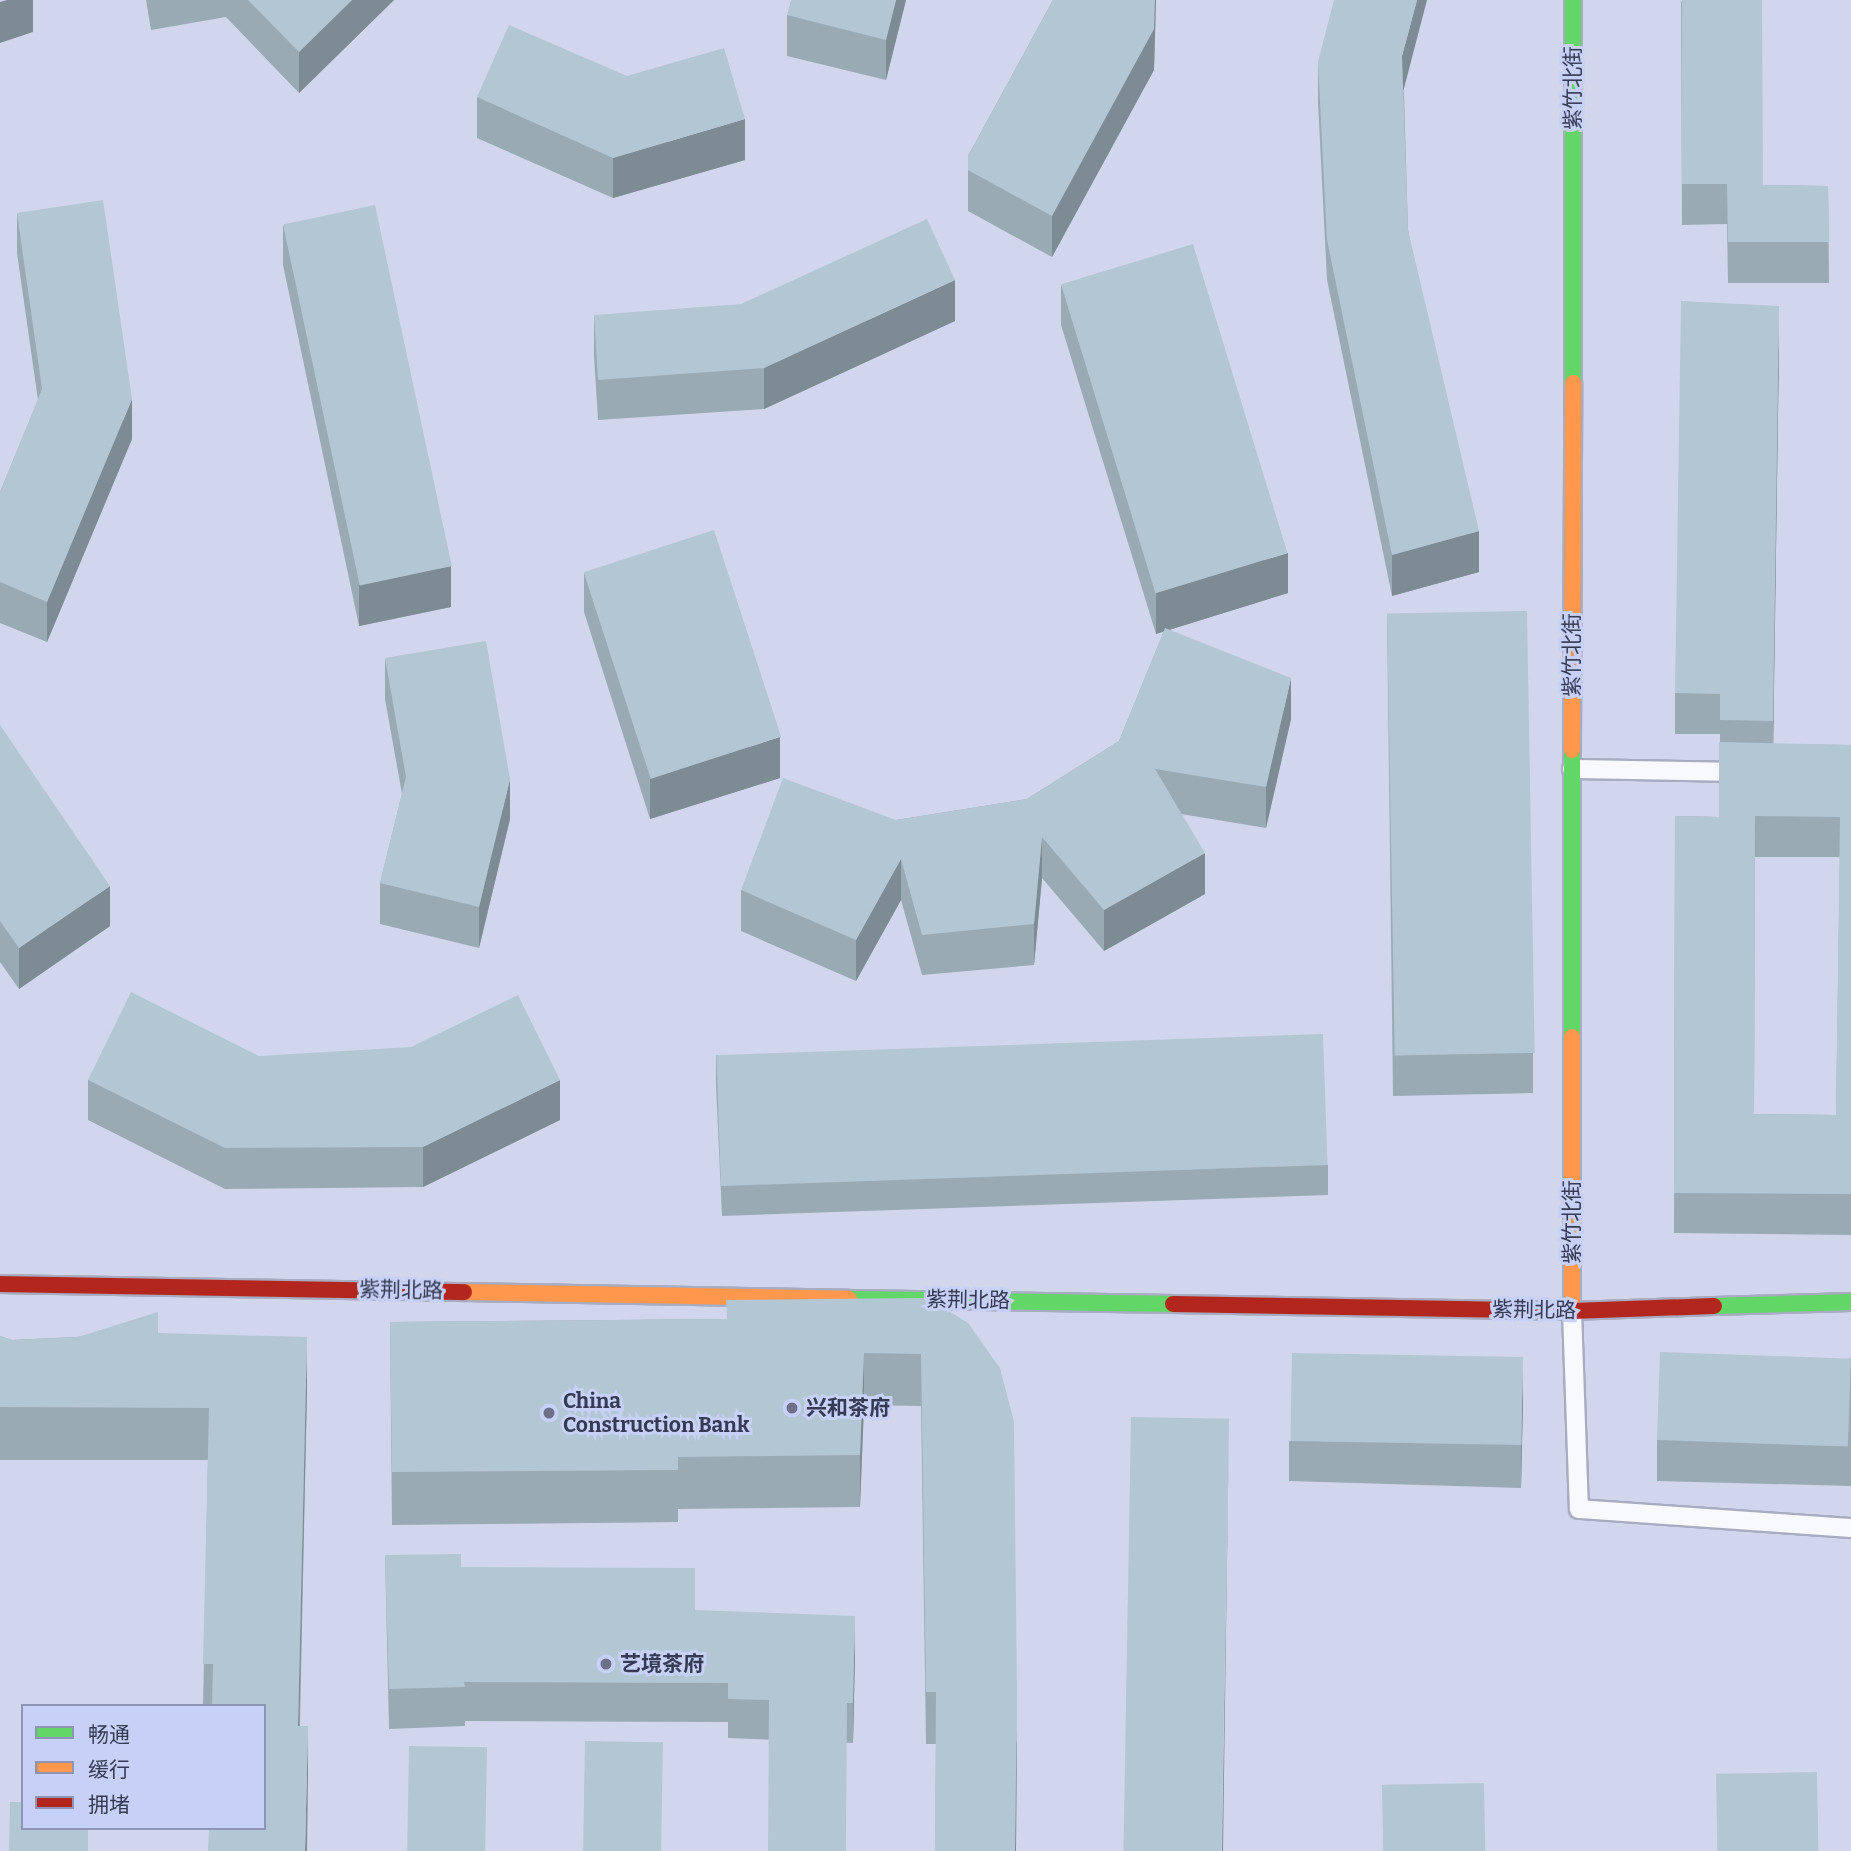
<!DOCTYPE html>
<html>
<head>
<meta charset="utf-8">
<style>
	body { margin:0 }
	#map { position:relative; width:1851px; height:1851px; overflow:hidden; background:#d2d6ec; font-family:Bitter,"Noto Sans SC",serif }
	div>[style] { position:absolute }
	.roads { filter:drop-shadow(2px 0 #a7acc1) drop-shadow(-2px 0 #a7acc1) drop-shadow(0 2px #a7acc1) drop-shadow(0 -2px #a7acc1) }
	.lane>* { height:18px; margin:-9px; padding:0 9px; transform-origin:9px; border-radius:9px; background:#f8f9fc }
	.fast>* { height:16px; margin:-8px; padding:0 8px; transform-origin:8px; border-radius:8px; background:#63d668 }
	.slow>* { height:16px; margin:-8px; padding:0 8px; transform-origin:8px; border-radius:8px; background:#ff974d }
	.jam>* { height:16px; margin:-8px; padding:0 8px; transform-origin:8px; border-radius:8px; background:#b3261e }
	.wall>* { inset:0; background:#9aaab5 }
	.shaded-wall>* { inset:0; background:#7d8b94 }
	.building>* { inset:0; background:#b3c6d3; transform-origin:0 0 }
	.dots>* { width:19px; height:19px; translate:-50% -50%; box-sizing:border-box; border:4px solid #c7d0f6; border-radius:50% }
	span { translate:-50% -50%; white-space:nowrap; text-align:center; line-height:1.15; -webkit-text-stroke:6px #c7d0f6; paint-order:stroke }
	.street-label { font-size:21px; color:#353b54 }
	.poi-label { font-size:21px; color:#353b54; font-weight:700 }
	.left { translate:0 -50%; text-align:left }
	.legend { position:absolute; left:21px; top:1704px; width:245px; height:126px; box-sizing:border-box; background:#c7d0f6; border:2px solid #8d94b5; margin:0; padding:9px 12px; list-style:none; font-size:21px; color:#353b54 }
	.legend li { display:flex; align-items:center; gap:14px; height:35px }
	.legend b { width:35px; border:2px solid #8d94b5 }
</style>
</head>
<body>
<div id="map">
	<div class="roads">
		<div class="lane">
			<i style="left:1572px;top:769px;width:172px;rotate:1deg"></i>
			<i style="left:1572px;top:1311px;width:198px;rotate:88deg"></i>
			<i style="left:1579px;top:1509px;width:273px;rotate:4deg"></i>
		</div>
		<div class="fast">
			<i style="left:1573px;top:383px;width:383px;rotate:-90deg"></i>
			<i style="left:1572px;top:1037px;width:287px;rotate:-90deg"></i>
			<i style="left:849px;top:1299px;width:324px;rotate:0.9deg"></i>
			<i style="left:1714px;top:1306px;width:137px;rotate:-1.7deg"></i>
		</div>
		<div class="slow">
			<i style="left:1572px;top:750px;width:367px;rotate:-89.8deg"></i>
			<i style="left:464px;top:1292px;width:385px;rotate:1deg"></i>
			<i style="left:1572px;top:1311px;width:274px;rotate:-90deg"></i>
		</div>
		<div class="jam">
			<i style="left:0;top:1284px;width:464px;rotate:1deg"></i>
			<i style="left:1173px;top:1304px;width:399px;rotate:1deg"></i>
			<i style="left:1572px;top:1311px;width:142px;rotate:-2deg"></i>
		</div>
	</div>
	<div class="wall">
		<i style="clip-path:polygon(146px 0,394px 0,299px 93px,226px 17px,151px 30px)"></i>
		<i style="clip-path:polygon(906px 0,886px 80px,787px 56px,787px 15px)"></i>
		<i style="clip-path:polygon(1053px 0,1156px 0,1154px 70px,1052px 257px,968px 211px,968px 156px)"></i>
		<i style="clip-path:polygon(1681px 0,1763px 185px,1828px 186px,1829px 283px,1728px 283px,1727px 224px,1682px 225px)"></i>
		<i style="clip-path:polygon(1318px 62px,1404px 92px,1408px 230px,1479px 572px,1392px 596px,1327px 280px,1318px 103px)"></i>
		<i style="clip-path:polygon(477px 97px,745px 160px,613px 198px,477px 138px)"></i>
		<i style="clip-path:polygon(17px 213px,132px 439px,47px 642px,0 623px,0 492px,38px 400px,17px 253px)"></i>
		<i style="clip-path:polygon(283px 225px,451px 607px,359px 626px,283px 265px)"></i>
		<i style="clip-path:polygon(1061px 285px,1288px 593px,1169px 630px,1291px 719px,1266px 828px,1181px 814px,1205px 894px,1104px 951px,1042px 878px,1034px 965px,922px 975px,901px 900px,856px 981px,741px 931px,741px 890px,896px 820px,1027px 799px,1119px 741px,1164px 631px,1156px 634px,1061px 325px)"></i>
		<i style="clip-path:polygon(594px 315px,955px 321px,764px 409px,598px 420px,594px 356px)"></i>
		<i style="clip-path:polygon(evenodd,1779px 347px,1773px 744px,1851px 745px,1851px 691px,1851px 1235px,1674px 1233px,1675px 816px,1719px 817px,1720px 734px,1675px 734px,1675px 693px,1779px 347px,1755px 857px,1840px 857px,1836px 1115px,1754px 1114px,1755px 857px)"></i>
		<i style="clip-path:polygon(584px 572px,780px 778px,650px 819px,584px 612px)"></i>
		<i style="clip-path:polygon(1387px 613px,1533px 1053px,1533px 1093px,1393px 1096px)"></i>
		<i style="clip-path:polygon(385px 658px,510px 819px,479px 948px,380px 924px,380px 883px,402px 794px,385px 699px)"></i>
		<i style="clip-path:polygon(0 725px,110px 926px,19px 989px,0 962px)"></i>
		<i style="clip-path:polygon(716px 1055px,1328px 1165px,1328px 1195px,722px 1216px,716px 1085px)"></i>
		<i style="clip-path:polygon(259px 1056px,560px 1120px,423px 1187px,225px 1189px,88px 1120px,88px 1080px)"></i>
		<i style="clip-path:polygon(928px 1298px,1017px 1744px,1016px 1851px,935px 1851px,936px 1744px,926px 1744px,921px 1406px,864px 1405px,860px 1507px,678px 1509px,678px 1522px,392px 1525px,390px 1322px,726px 1319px)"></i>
		<i style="clip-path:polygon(158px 1333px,307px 1389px,300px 1726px,308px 1778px,264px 1706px,203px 1706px,208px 1460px,0 1460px,0 1336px,12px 1340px)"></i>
		<i style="clip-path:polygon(1851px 1358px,1851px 1486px,1657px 1481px,1657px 1440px)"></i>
		<i style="clip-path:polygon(1523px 1400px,1521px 1488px,1289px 1481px,1289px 1441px)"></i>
		<i style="clip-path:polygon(385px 1555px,461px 1567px,695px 1610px,855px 1655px,853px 1743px,728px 1738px,728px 1722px,465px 1721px,465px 1726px,389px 1729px)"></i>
	</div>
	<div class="shaded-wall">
		<i style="clip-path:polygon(7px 0,33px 0,33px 32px,0 43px,0 2px)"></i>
		<i style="clip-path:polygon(352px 0,394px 0,299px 93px,299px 52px)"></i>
		<i style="clip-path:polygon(896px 0,906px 0,886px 80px,886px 40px)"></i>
		<i style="clip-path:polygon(1155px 0,1156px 0,1154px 70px,1052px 257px,1052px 216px)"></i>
		<i style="clip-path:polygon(1417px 0,1427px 0,1402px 96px,1402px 56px)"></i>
		<i style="clip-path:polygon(745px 119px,745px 160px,613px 198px,613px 158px)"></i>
		<i style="clip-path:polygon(955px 280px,955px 321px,764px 409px,764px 368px)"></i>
		<i style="clip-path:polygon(1779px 306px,1779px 347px,1773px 761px,1773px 721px)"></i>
		<i style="clip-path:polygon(132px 399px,132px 439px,47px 642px,47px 602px)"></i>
		<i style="clip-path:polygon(1479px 531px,1479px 572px,1392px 596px,1392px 555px)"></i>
		<i style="clip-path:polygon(1288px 553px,1288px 593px,1156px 634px,1156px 593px)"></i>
		<i style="clip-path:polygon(451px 566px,451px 607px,359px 626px,359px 585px)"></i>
		<i style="clip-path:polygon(1291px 678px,1291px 719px,1266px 828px,1266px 787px)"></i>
		<i style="clip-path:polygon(780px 737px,780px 778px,650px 819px,650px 779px)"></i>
		<i style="clip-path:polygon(510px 779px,510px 819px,479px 948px,479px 907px)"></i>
		<i style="clip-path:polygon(1042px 837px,1042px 878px,1034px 965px,1034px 924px)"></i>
		<i style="clip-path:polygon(1205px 853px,1205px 894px,1104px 951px,1104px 910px)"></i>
		<i style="clip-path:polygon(901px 859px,901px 900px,856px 981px,856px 940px)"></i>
		<i style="clip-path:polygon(110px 886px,110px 926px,19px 989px,19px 948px)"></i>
		<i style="clip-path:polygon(560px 1080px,560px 1120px,423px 1187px,423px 1147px)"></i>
		<i style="clip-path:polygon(307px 1337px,307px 1389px,298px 1778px,298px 1726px)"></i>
		<i style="clip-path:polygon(864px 1353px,864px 1405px,860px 1507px,860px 1455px)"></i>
		<i style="clip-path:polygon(1523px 1359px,1523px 1400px,1521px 1488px,1521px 1448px)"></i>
		<i style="clip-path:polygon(1229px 1418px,1223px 1851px,1222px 1851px)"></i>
		<i style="clip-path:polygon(855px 1616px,855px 1655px,853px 1743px,853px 1703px)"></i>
		<i style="clip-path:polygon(1017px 1691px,1016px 1851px,1015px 1851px)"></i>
		<i style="clip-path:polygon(308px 1726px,308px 1778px,307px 1851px,305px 1851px)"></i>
	</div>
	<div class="building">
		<i style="clip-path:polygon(248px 0,352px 0,299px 52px)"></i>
		<i style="clip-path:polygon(791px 0,896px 0,886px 40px,787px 15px)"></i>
		<i style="clip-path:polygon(1053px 0,1155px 0,1154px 29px,1052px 216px,968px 170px,968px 156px)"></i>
		<i style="clip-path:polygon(1334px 0,1417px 0,1402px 56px,1408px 230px,1479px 531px,1392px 555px,1327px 240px,1318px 62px)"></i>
		<i style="clip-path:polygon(1682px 0,1762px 0,1763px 185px,1828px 186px,1829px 242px,1728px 242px,1727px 184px,1682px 184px)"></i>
		<i style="clip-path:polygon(509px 25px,627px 76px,724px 48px,745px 119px,613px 158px,477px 97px)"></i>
		<i style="clip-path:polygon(103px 200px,132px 399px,47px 602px,0 582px,0 492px,42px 389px,17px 213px)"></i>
		<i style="left:375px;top:205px;width:369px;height:94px;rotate:78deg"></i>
		<i style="clip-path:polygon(927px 219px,955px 280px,764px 368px,598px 380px,594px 315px,741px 304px)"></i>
		<i style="left:1193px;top:244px;width:323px;height:138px;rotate:73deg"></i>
		<i style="clip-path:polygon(1681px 301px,1779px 306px,1773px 721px,1720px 720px,1720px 694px,1675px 693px)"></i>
		<i style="left:714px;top:530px;width:217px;height:137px;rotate:72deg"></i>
		<i style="left:1527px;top:611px;width:442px;height:140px;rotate:89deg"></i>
		<i style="clip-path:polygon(1165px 628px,1291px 678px,1266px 787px,1155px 769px,1205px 853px,1104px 910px,1042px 837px,1034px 924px,922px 935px,901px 859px,856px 940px,741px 890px,783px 778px,896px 820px,1027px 799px,1119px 741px)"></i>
		<i style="clip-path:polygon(486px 641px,510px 779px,479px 907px,380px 883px,406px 777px,385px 658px)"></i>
		<i style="clip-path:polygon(0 725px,110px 886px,19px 948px,0 921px)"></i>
		<i style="clip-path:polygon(evenodd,1719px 742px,1851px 745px,1851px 1194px,1674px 1193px,1675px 816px,1719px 817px,1719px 742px,1755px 816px,1840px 817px,1836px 1115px,1754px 1114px,1755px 816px)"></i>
		<i style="clip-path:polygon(131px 992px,259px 1056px,411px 1047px,518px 995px,560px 1080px,423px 1147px,225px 1148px,88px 1080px)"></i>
		<i style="left:1323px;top:1034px;width:131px;height:607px;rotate:88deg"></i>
		<i style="clip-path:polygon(928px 1298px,968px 1323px,1000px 1368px,1014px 1422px,1017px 1691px,1015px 1851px,935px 1851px,936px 1692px,926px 1692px,921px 1354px,864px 1353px,860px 1455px,678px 1457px,678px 1470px,392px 1472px,390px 1322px,727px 1319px,726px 1300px)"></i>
		<i style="clip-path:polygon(158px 1312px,158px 1333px,307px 1337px,298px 1726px,308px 1726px,305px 1851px,208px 1851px,209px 1828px,264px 1828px,264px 1706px,212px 1706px,213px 1664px,203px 1664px,209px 1408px,0 1407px,0 1336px,12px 1340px,78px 1337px)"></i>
		<i style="left:1660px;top:1352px;width:191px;height:88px;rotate:2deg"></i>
		<i style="left:1292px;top:1353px;width:231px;height:88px;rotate:1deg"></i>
		<i style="left:1131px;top:1417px;width:98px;height:434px;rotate:1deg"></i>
		<i style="clip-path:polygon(461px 1554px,461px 1567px,695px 1568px,695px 1610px,855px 1616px,853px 1703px,847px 1703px,846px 1851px,768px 1851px,769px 1700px,728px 1699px,728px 1683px,464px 1682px,465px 1687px,389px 1689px,385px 1555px)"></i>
		<i style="left:585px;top:1741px;width:78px;height:110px;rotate:1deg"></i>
		<i style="left:409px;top:1746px;width:78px;height:105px;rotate:1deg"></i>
		<i style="left:1817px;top:1772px;width:79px;height:101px;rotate:89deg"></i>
		<i style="left:1484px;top:1783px;width:68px;height:102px;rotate:89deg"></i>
		<i style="clip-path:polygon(10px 1802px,23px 1802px,23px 1828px,88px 1828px,88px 1851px,9px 1851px)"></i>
	</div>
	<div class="dots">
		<i style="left:792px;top:1408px;background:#6c7189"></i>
		<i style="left:549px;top:1413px;background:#6c7189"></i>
		<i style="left:606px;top:1664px;background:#6c7189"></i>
	</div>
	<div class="street-label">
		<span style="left:1573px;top:88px;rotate:-90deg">紫竹北街</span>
		<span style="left:1572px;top:655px;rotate:-90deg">紫竹北街</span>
		<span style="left:1572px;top:1222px;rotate:-90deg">紫竹北街</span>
		<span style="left:401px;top:1290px;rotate:1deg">紫荆北路</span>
		<span style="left:968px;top:1300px;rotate:1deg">紫荆北路</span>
		<span style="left:1534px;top:1310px;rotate:1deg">紫荆北路</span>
	</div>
	<div class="poi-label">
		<span class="left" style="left:563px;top:1413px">China<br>Construction Bank</span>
		<span class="left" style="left:806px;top:1408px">兴和茶府</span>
		<span class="left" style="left:620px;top:1664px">艺境茶府</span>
	</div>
	<ul class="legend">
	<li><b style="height:9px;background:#63d668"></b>畅通</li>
	<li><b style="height:9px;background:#ff974d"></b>缓行</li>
	<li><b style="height:9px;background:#b3261e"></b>拥堵</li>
	</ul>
</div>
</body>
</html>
